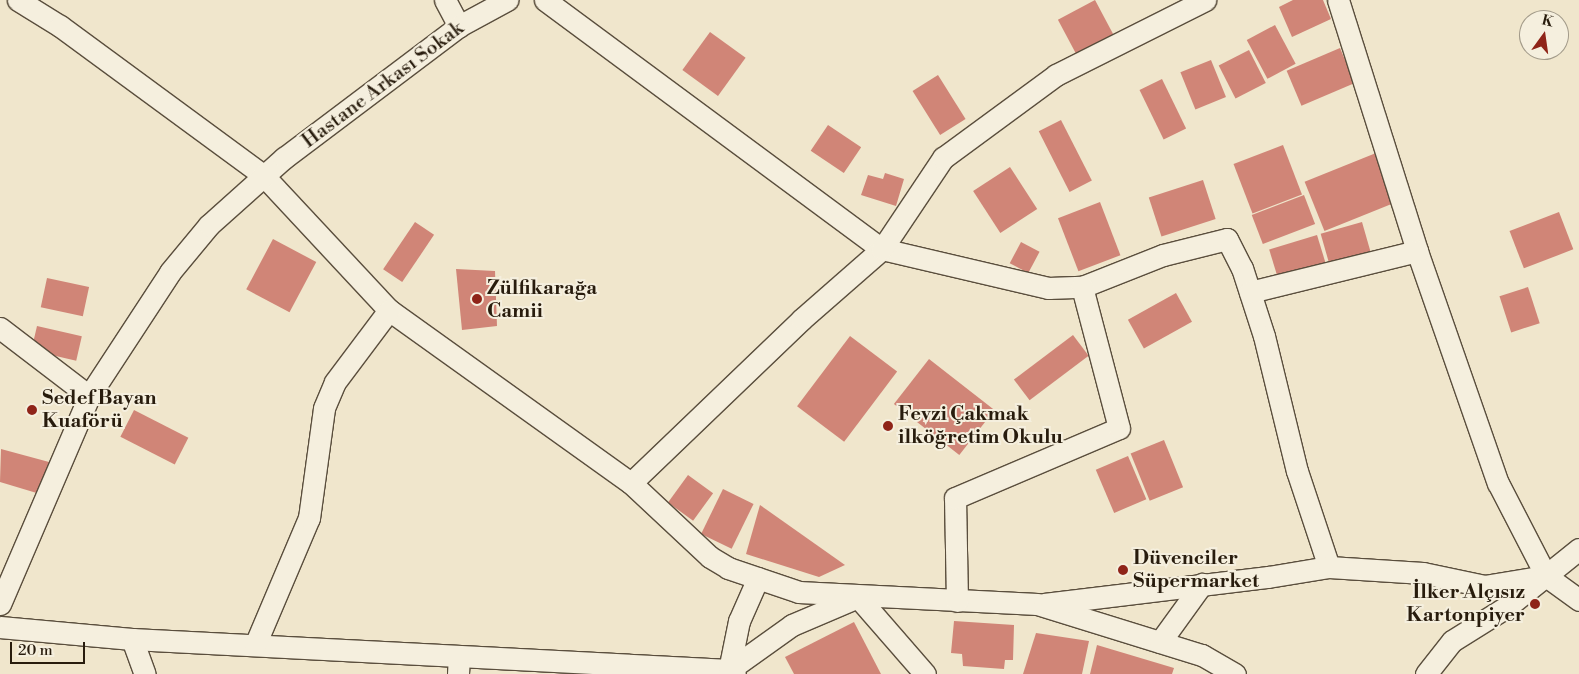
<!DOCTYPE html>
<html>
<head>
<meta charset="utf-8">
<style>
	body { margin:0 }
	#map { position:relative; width:1579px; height:674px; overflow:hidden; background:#f0e6cc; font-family:"Libre Bodoni",serif }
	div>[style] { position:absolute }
	.building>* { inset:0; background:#d08577; transform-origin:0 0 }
	.roads { filter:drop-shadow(1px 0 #5a4e3d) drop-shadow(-1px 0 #5a4e3d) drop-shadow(0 1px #5a4e3d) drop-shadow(0 -1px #5a4e3d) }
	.minor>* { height:21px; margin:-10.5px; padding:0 10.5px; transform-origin:10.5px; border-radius:10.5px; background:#f5efde }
	.dots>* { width:14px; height:14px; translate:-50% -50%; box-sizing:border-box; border:2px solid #f5efde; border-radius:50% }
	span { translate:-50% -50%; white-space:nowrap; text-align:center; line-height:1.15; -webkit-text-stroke:4px #f5efde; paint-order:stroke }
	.street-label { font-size:20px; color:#281c0d }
	.poi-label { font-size:20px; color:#281c0d; font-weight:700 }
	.left { translate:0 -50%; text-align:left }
	.right { translate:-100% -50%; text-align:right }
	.north { position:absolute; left:1519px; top:10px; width:50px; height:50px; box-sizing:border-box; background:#f5efde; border:1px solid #a39b8a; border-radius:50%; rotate:14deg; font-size:14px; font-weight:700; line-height:20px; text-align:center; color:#281c0d }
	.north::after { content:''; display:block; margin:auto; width:18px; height:22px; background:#8f2418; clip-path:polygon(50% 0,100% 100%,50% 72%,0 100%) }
	.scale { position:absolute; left:10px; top:642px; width:75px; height:22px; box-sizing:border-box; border:2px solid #281c0d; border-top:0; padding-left:6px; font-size:15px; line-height:18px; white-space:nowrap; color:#281c0d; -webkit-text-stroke:4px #f5efde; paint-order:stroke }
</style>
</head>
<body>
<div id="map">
	<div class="building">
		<i style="left:1095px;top:0;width:40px;height:42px;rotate:62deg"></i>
		<i style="clip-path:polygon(1293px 0,1323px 0,1331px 19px,1292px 37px,1279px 7px)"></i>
		<i style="left:1275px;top:25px;width:44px;height:32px;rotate:62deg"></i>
		<i style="left:710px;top:32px;width:44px;height:47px;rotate:36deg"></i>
		<i style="left:1340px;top:48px;width:38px;height:58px;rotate:67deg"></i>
		<i style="left:1249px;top:50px;width:37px;height:34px;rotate:63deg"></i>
		<i style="left:1211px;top:60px;width:40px;height:33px;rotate:68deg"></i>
		<i style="left:938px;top:75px;width:52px;height:30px;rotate:58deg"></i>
		<i style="left:1162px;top:79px;width:55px;height:25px;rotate:64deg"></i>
		<i style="left:1061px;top:120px;width:68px;height:25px;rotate:63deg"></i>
		<i style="left:828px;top:125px;width:40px;height:31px;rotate:34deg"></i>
		<i style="left:1283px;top:145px;width:53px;height:53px;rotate:69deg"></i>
		<i style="left:1376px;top:153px;width:53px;height:77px;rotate:68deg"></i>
		<i style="left:1010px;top:167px;width:50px;height:44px;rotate:57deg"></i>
		<i style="clip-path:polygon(885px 173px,904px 179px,896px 206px,861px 195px,868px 175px,883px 179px)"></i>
		<i style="left:1203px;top:180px;width:41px;height:57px;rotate:72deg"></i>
		<i style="left:1304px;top:195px;width:31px;height:56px;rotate:69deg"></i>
		<i style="left:1100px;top:202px;width:57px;height:45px;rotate:69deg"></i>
		<i style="left:1559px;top:212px;width:40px;height:53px;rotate:69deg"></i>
		<i style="left:415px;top:222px;width:23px;height:57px;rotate:34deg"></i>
		<i style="left:1362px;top:222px;width:33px;height:43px;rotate:74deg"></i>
		<i style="left:1317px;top:235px;width:31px;height:50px;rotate:73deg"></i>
		<i style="left:273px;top:239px;width:49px;height:57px;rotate:28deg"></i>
		<i style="left:1021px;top:242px;width:21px;height:24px;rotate:28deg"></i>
		<i style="clip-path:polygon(456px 269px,495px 271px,497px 326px,462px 330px)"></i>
		<i style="left:47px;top:278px;width:43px;height:30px;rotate:12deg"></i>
		<i style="left:1528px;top:287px;width:38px;height:30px;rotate:72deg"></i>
		<i style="left:1176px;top:293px;width:33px;height:55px;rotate:61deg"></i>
		<i style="left:37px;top:326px;width:46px;height:25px;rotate:13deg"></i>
		<i style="left:1073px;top:335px;width:26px;height:74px;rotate:53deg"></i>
		<i style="left:850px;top:336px;width:59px;height:88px;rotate:37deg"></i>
		<i style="left:929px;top:359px;width:83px;height:57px;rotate:38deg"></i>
		<i style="left:134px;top:410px;width:61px;height:30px;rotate:27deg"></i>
		<i style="left:1164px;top:440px;width:51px;height:36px;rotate:68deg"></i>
		<i style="clip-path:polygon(1px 449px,49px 462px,40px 494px,0 482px)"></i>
		<i style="left:1128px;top:456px;width:47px;height:35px;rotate:67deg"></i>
		<i style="left:688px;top:475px;width:31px;height:34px;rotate:36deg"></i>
		<i style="left:723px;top:489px;width:34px;height:50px;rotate:26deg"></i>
		<i style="clip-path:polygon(760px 505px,845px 565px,819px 577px,746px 554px)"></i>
		<i style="clip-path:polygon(954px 621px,1014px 625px,1013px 660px,1005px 660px,1004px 669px,963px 666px,962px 654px,951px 653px)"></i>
		<i style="clip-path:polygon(854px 622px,881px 674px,794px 674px,785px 657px)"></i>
		<i style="clip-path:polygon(1036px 633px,1089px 641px,1082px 674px,1023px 674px)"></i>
		<i style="clip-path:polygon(1097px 645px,1174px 668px,1172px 674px,1090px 674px)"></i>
	</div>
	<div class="roads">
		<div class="minor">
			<i style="left:18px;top:0;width:49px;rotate:31.8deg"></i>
			<i style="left:60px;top:26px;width:252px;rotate:36.3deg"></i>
			<i style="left:263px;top:175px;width:185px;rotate:47deg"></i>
			<i style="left:389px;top:310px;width:297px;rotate:35.6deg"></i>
			<i style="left:631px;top:483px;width:108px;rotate:43.1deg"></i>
			<i style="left:710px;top:557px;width:21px;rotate:31deg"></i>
			<i style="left:728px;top:568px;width:75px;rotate:18.7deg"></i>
			<i style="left:799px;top:592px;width:238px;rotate:2.9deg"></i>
			<i style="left:1037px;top:604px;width:173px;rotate:17.2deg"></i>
			<i style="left:1202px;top:655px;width:38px;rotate:30deg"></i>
			<i style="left:445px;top:0;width:30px;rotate:62deg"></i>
			<i style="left:545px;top:0;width:419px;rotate:36.5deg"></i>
			<i style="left:882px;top:249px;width:171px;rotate:13.2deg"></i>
			<i style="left:1048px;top:288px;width:34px;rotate:-2deg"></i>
			<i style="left:1082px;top:287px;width:87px;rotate:-21.6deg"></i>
			<i style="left:1163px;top:255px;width:66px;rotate:-14deg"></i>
			<i style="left:1227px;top:239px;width:33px;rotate:63deg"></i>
			<i style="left:1242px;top:268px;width:71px;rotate:72.1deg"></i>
			<i style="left:1264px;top:336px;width:139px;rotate:76.3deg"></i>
			<i style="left:1297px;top:471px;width:101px;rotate:71.6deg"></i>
			<i style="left:1338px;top:0;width:263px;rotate:72.5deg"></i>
			<i style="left:1417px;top:251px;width:246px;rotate:70.8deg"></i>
			<i style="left:1498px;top:483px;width:105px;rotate:62.7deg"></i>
			<i style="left:1546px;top:576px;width:41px;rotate:36deg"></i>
			<i style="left:1250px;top:292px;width:172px;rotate:-13.8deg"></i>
			<i style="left:0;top:328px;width:112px;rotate:37.4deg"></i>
			<i style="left:631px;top:483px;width:237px;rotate:-43.8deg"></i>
			<i style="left:802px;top:319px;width:106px;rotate:-41.2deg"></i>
			<i style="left:882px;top:249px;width:110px;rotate:-56.2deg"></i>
			<i style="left:943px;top:158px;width:140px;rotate:-36.3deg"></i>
			<i style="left:1056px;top:75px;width:167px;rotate:-26.7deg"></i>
			<i style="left:957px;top:601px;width:103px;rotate:-91.1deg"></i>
			<i style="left:955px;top:498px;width:178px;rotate:-23.1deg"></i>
			<i style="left:1119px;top:428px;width:146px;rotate:-104.7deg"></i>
			<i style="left:0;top:604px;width:226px;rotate:-66.8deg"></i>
			<i style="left:89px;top:396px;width:148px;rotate:-56.8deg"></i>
			<i style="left:170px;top:272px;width:61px;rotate:-50.3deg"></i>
			<i style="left:209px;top:225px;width:101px;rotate:-41.8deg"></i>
			<i style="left:284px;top:158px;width:219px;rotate:-37deg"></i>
			<i style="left:459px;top:26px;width:55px;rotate:-28.4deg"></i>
			<i style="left:1044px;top:604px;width:226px;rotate:-6.9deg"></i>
			<i style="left:1268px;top:577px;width:62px;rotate:-9.3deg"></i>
			<i style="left:1329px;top:567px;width:94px;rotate:3.7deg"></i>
			<i style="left:1423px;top:573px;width:62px;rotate:12deg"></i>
			<i style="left:1484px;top:586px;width:63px;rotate:-9.2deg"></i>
			<i style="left:0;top:627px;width:133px;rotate:5.2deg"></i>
			<i style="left:132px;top:639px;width:598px;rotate:2.97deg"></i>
			<i style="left:729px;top:670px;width:7px;rotate:34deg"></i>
			<i style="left:132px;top:639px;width:37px;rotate:70deg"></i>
			<i style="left:1160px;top:642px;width:72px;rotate:-54.1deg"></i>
			<i style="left:255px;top:645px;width:138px;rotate:-67deg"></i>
			<i style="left:309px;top:518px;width:111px;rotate:-82.2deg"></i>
			<i style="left:324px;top:408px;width:28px;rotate:-67deg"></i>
			<i style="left:335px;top:382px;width:90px;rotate:-53.1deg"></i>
			<i style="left:729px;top:670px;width:77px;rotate:-35.5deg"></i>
			<i style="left:792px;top:625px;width:72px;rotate:-23deg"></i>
			<i style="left:858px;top:597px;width:102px;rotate:49deg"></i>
			<i style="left:729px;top:670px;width:50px;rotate:-78.5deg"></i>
			<i style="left:739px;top:621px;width:47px;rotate:-66.2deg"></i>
			<i style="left:458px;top:674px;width:18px;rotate:-87deg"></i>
			<i style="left:1426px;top:674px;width:42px;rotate:-51.8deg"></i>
			<i style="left:1452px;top:641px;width:66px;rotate:-32deg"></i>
			<i style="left:1508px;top:606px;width:91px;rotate:-38.8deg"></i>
		</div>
	</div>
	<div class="dots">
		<i style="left:477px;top:299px;background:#8f2418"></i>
		<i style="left:32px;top:410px;background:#8f2418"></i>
		<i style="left:888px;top:426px;background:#8f2418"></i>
		<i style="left:1123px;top:570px;background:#8f2418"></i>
		<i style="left:1535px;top:604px;background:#8f2418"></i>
	</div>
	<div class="street-label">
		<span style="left:383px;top:85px;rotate:-37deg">Hastane Arkası Sokak</span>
	</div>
	<div class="poi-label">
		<span class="left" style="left:487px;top:300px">Zülfikarağa<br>Camii</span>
		<span class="left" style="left:42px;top:410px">Sedef Bayan<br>Kuaförü</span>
		<span class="left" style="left:898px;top:426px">Fevzi Çakmak<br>ilköğretim Okulu</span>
		<span class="left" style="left:1133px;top:570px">Düvenciler<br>Süpermarket</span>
		<span class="right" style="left:1525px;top:604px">İlker Alçısız<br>Kartonpiyer</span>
	</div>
	<div class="north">K</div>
	<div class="scale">20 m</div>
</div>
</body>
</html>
